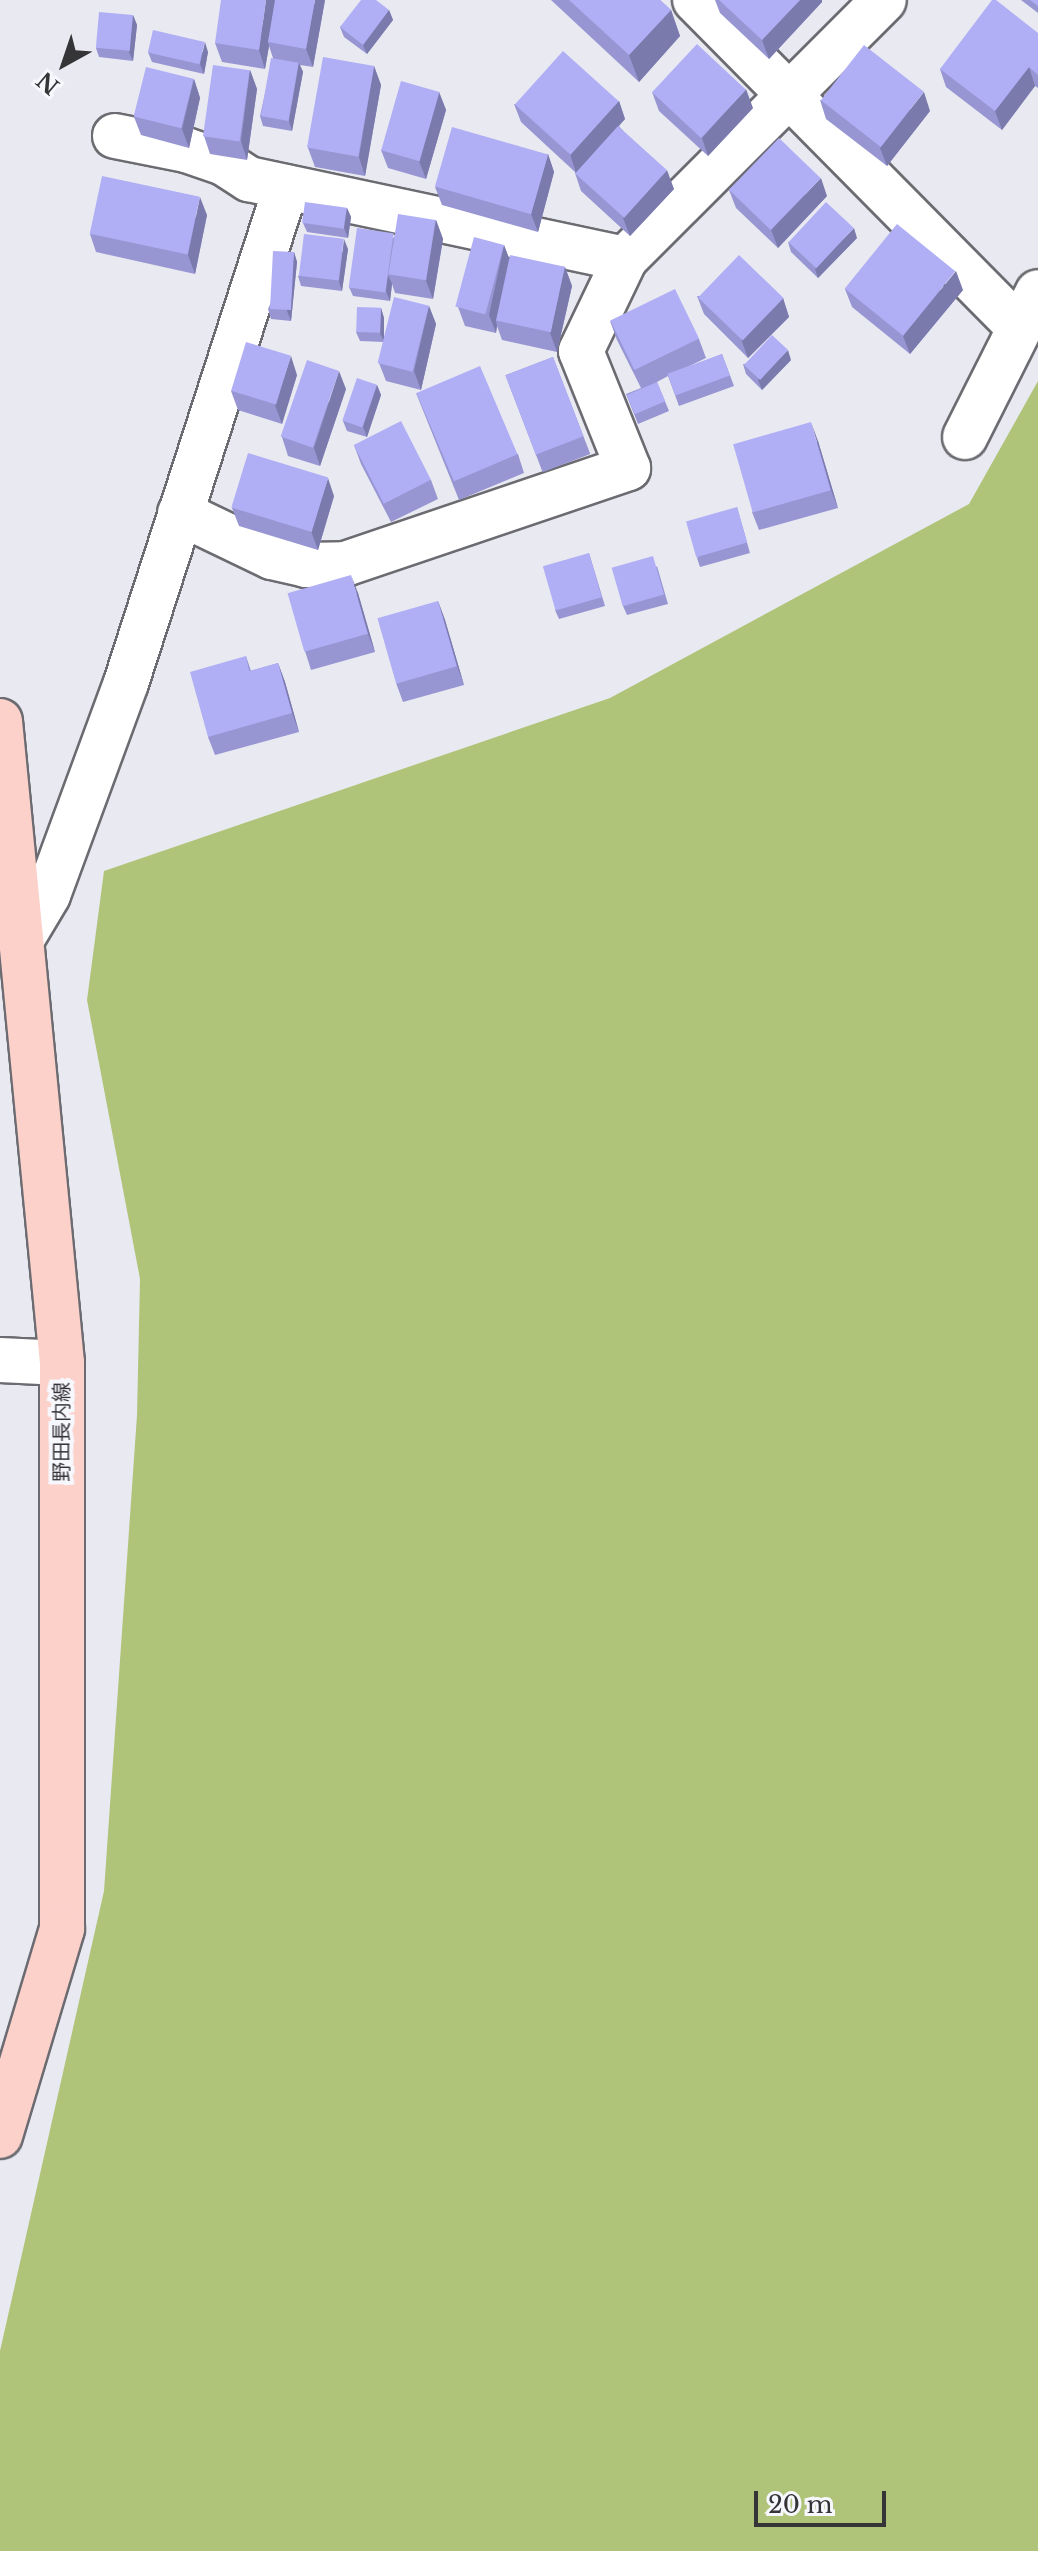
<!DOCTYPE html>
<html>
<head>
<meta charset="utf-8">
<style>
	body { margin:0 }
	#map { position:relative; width:1038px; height:2551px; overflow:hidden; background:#e9eaf1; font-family:"Libre Baskerville","Noto Sans JP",serif }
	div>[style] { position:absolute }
	.forest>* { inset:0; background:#b0c479 }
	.roads { filter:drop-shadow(2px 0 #6b6b71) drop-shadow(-2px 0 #6b6b71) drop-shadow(0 2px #6b6b71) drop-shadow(0 -2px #6b6b71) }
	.minor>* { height:44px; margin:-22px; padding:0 22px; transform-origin:22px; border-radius:22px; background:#fff }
	.major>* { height:44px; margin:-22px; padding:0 22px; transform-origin:22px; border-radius:22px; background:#fbd1ca }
	.wall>* { inset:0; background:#9796d3; transform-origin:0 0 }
	.shaded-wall>* { inset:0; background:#7b7aac }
	.building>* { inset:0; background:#b0aef5; transform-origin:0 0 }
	span { translate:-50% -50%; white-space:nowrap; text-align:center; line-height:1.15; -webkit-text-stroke:8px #f7f7fe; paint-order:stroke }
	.street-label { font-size:20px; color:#353538 }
	.north { position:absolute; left:24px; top:24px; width:80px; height:80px; -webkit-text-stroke:6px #f7f7fe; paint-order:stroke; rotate:220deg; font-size:22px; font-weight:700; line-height:32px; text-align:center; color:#353538 }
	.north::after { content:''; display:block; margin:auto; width:28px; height:36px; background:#353538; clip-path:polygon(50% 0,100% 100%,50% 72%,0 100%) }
	.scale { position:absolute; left:754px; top:2491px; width:132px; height:36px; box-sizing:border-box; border:4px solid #353538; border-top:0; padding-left:10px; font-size:24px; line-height:28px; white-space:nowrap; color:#353538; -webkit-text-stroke:6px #f7f7fe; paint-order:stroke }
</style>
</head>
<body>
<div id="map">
	<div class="forest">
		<i style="clip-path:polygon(1038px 381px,1038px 2551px,0 2551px,0 2351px,104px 1891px,137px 1415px,140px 1279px,87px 1000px,104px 871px,610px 698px,969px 504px)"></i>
	</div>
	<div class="roads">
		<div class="minor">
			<i style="left:695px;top:0;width:460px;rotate:45.3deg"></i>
			<i style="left:115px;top:136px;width:72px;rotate:11.2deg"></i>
			<i style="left:186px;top:150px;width:40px;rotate:18.9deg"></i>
			<i style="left:224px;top:163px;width:30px;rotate:33deg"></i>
			<i style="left:249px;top:179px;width:384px;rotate:12deg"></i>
			<i style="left:625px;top:259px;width:366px;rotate:-45deg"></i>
			<i style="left:965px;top:437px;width:162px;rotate:-63.3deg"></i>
			<i style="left:180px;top:513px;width:102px;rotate:25.6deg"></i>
			<i style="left:272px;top:557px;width:35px;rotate:13deg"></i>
			<i style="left:306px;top:565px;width:39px;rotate:-1deg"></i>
			<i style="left:345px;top:564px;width:299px;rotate:-18.7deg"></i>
			<i style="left:628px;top:468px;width:126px;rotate:-111.9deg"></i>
			<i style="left:581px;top:351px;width:102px;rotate:-64.4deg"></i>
			<i style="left:23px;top:937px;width:49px;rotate:-59.2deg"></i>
			<i style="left:48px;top:895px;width:226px;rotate:-69.8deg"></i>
			<i style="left:126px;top:683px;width:521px;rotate:-72.12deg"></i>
			<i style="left:0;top:1360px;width:62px;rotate:2.8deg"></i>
		</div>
		<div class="major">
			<i style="left:0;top:721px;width:645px;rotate:84.48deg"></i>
			<i style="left:62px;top:1363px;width:566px;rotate:90deg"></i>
			<i style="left:62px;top:1929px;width:216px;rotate:106.7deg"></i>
		</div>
	</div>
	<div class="wall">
		<i style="clip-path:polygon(325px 0,313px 67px,300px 65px,303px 72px,292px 131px,263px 126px,260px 116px,273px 58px,269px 46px,265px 69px,222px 62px,215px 43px)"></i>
		<i style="clip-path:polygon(551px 0,660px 0,671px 10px,680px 36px,639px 82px)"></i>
		<i style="clip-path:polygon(715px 0,822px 0,822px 2px,769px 59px,720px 13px)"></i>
		<i style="clip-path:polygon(1021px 0,1038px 0,1038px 13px)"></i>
		<i style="clip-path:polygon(389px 10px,393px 20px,367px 54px,344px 37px,340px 27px)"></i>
		<i style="clip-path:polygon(133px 15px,137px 25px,133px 61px,99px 57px,96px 48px)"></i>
		<i style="clip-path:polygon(1038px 33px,1038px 88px,1035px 86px,1002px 130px,946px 87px,940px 69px)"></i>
		<i style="clip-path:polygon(148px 52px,208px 52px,204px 74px,152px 62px)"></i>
		<i style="clip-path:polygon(374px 66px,381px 85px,365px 176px,315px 167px,308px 148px)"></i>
		<i style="clip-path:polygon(250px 70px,257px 89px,247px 160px,210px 154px,204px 136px)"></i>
		<i style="clip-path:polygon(194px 79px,200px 98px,189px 148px,141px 135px,134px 117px)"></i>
		<i style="clip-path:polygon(439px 92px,446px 110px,426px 179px,388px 168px,381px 150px)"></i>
		<i style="clip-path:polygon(652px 92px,753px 108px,708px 156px,659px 111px)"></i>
		<i style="clip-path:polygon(820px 100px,930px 111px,887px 166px,826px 119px)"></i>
		<i style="clip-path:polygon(619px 101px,625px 119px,619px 126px,674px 189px,630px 236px,581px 191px,575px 173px,575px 172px,521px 122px,514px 104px)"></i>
		<i style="clip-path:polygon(548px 154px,554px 172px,538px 232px,442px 205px,435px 187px)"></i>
		<i style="clip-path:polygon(729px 190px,827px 196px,778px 248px,736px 208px)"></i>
		<i style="clip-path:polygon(347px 208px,351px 217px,348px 238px,307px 232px,303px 223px)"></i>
		<i style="clip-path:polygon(207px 215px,195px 274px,96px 252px,90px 234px)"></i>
		<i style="clip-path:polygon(436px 220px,443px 239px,433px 299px,395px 293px,392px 284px,390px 301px,353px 296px,349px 287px,395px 236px)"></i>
		<i style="clip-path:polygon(857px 238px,818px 278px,791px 252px,788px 242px)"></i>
		<i style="clip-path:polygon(504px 245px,509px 259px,565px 267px,572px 286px,557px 352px,502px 340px,497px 326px,496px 333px,465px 326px,458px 307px)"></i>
		<i style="clip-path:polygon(348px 249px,342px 291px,301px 286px,298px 276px)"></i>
		<i style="clip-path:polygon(294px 252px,297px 262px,291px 321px,271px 319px,268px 309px)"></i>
		<i style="clip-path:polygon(845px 289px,963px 290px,910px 354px,852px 307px)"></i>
		<i style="clip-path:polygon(697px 296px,783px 298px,789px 317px,748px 358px,704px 314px)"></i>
		<i style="clip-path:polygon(429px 306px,436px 324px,421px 390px,386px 381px,379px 363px,384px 342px,360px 341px,356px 332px,381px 308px,384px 318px,384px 341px)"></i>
		<i style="clip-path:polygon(610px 321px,699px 339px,706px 358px,679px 371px,722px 354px,734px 386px,679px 406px,668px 376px,657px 382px,669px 411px,638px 424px,626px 394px,641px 388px,617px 340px)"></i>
		<i style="left:553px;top:357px;width:104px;height:51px;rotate:69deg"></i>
		<i style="clip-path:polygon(791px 360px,762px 390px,746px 374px,743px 364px)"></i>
		<i style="clip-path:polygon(297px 375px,282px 424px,238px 410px,231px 391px)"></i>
		<i style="clip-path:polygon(377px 385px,381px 395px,367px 437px,347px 431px,343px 421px)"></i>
		<i style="clip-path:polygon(346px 389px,320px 466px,288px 456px,282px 437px)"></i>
		<i style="clip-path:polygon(416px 393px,518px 454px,524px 473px,459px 500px)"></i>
		<i style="clip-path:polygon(818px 441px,838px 508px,759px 530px,752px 512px)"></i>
		<i style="clip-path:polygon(354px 445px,431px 480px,438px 499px,391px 522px,361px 464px)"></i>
		<i style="clip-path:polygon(334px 496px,318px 550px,239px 526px,232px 508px)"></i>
		<i style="clip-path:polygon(737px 507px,750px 553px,700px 567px,697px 558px)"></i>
		<i style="clip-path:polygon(589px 553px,605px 606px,559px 619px,555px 610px)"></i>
		<i style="clip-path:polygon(657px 566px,668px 604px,627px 615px,623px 606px)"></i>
		<i style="clip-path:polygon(358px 593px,375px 652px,311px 670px,305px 651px)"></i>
		<i style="clip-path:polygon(438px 601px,445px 620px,464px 685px,403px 702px,396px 683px)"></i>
		<i style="clip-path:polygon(246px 656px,251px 671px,278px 663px,285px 682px,299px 732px,215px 755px,208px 737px)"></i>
	</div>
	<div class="shaded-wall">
		<i style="clip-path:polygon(266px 0,276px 0,268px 42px,269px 46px,265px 69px,259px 50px)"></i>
		<i style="clip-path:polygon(315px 0,325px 0,313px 67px,306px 49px)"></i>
		<i style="clip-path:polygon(800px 0,822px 0,822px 2px,769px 59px,762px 40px)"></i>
		<i style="clip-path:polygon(389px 10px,393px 20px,367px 54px,363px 45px)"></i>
		<i style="clip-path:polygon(671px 10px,680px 36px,639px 82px,629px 55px)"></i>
		<i style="clip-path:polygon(133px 15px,137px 25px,133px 61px,129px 52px)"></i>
		<i style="clip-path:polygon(205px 42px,208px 52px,204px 74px,200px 64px)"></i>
		<i style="clip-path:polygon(299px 63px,303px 72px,292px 131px,289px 121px)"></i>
		<i style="clip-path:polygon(374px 66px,381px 85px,365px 176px,359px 157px)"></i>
		<i style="clip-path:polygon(1029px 67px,1035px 86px,1002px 130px,995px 111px)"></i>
		<i style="clip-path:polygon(250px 70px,257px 89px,247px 160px,241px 141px)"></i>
		<i style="clip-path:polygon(194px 79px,200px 98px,189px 148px,182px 129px)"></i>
		<i style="clip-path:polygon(746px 89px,753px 108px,708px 156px,702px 138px)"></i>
		<i style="clip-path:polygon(439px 92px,446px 110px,426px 179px,419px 161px)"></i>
		<i style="clip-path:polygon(924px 92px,930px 111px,887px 166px,880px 148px)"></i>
		<i style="clip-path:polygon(619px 101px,625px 119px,576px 173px,570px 154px)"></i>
		<i style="clip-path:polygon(548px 154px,554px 172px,538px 232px,531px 214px)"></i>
		<i style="clip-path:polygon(667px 170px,674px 189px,630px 236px,623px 218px)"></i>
		<i style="clip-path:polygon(821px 178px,827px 196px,778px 248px,771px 230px)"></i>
		<i style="clip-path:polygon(200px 197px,207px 215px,195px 274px,188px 255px)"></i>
		<i style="clip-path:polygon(347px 208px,351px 217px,348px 238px,344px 228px)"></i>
		<i style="clip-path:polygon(436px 220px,443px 239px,433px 299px,426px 281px)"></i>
		<i style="clip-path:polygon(854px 228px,857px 238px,818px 278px,815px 269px)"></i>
		<i style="clip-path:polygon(344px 239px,348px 249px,342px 291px,339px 282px)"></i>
		<i style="clip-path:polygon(504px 245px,511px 263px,496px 321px,497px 326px,496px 333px,489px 315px)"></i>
		<i style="clip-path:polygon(294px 252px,297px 262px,291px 321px,287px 311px)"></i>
		<i style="clip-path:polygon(565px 267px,572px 286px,557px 352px,550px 333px)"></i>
		<i style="clip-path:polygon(956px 271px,963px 290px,910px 354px,903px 336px)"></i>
		<i style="clip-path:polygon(388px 275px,392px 284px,390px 301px,386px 291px)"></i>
		<i style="clip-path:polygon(783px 298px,789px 317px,748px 358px,741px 339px)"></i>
		<i style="clip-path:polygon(429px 306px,436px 324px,421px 390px,414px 371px)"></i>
		<i style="clip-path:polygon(381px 308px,384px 318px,384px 342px,380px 333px)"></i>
		<i style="clip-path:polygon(788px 350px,791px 360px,762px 390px,758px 380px)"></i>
		<i style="clip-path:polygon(291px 356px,297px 375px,282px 424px,275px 405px)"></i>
		<i style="clip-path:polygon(339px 371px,346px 389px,320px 466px,314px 448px)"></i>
		<i style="clip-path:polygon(377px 385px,381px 395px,367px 437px,363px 427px)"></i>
		<i style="clip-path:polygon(811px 422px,818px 441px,838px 508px,831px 490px)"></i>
		<i style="clip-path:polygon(328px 478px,334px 496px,318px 550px,311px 531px)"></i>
		<i style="clip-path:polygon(351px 575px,358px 593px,375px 652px,368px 634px)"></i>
		<i style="clip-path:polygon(438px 601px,445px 620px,464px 685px,457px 666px)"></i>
		<i style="clip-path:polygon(278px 663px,285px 682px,299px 732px,292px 713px)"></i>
	</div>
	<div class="building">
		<i style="clip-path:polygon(221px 0,266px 0,259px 50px,215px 43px)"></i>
		<i style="clip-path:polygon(275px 0,315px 0,306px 49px,268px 42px)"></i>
		<i style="clip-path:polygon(361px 0,376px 0,389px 10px,363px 45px,340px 27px)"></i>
		<i style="clip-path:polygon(569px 0,660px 0,671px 10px,629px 55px)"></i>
		<i style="clip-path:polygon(719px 0,800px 0,762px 40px)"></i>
		<i style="clip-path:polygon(992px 0,996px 0,1038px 33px,1038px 75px,1029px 67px,995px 111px,940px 69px)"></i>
		<i style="clip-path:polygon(1030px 0,1038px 0,1038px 6px)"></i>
		<i style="left:99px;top:12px;width:34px;height:36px;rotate:5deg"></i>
		<i style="left:153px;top:30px;width:53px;height:23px;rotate:13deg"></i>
		<i style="left:697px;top:44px;width:67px;height:66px;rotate:43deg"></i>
		<i style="left:864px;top:45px;width:76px;height:70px;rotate:38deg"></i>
		<i style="left:563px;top:51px;width:75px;height:72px;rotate:42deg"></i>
		<i style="left:323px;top:57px;width:52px;height:92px;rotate:10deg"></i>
		<i style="left:271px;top:58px;width:28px;height:59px;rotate:10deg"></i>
		<i style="left:213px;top:65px;width:37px;height:72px;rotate:8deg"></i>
		<i style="left:146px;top:67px;width:49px;height:51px;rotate:14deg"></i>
		<i style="left:401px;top:81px;width:40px;height:72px;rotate:16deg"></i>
		<i style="left:618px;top:126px;width:66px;height:64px;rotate:42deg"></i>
		<i style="left:452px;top:127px;width:100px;height:62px;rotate:16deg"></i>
		<i style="left:779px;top:138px;width:58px;height:72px;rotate:44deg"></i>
		<i style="left:102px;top:176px;width:100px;height:59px;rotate:12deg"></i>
		<i style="left:305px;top:202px;width:42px;height:21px;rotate:8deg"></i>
		<i style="left:826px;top:202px;width:38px;height:55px;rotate:43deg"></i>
		<i style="left:398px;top:214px;width:38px;height:61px;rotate:9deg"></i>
		<i style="left:897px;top:224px;width:75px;height:83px;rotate:39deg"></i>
		<i style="left:357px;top:228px;width:37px;height:60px;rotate:8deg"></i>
		<i style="left:304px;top:234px;width:40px;height:42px;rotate:7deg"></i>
		<i style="left:474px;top:237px;width:31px;height:72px;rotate:15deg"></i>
		<i style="left:273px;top:251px;width:21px;height:58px;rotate:3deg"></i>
		<i style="left:510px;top:255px;width:56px;height:67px;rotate:12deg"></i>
		<i style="left:739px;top:255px;width:62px;height:59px;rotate:44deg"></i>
		<i style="left:675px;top:289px;width:55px;height:72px;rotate:64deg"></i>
		<i style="left:394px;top:297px;width:36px;height:68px;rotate:14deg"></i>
		<i style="left:357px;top:307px;width:24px;height:25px;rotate:2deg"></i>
		<i style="left:772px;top:335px;width:22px;height:41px;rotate:43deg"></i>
		<i style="left:246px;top:342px;width:47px;height:51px;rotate:17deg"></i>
		<i style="left:722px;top:354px;width:23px;height:58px;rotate:70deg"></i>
		<i style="left:553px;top:357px;width:85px;height:51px;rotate:69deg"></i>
		<i style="left:307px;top:360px;width:34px;height:81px;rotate:19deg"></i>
		<i style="left:480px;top:366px;width:96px;height:69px;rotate:67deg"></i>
		<i style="left:357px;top:378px;width:21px;height:45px;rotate:19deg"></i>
		<i style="left:657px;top:382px;width:21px;height:33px;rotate:67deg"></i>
		<i style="left:401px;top:421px;width:66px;height:53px;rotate:63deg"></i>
		<i style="left:811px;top:422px;width:71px;height:81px;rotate:74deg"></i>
		<i style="left:248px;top:453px;width:84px;height:57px;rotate:17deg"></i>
		<i style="left:737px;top:507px;width:37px;height:53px;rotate:74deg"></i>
		<i style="left:589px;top:553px;width:46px;height:48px;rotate:74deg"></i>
		<i style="left:653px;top:556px;width:40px;height:43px;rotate:74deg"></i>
		<i style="left:351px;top:575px;width:61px;height:66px;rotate:74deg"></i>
		<i style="left:438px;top:601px;width:68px;height:63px;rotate:74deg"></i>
		<i style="clip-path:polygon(246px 656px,249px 671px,278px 663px,292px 713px,208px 737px,190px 672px)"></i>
	</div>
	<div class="street-label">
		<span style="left:62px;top:1432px;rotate:-90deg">野田長内線</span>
	</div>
	<div class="north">N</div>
	<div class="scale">20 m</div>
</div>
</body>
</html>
